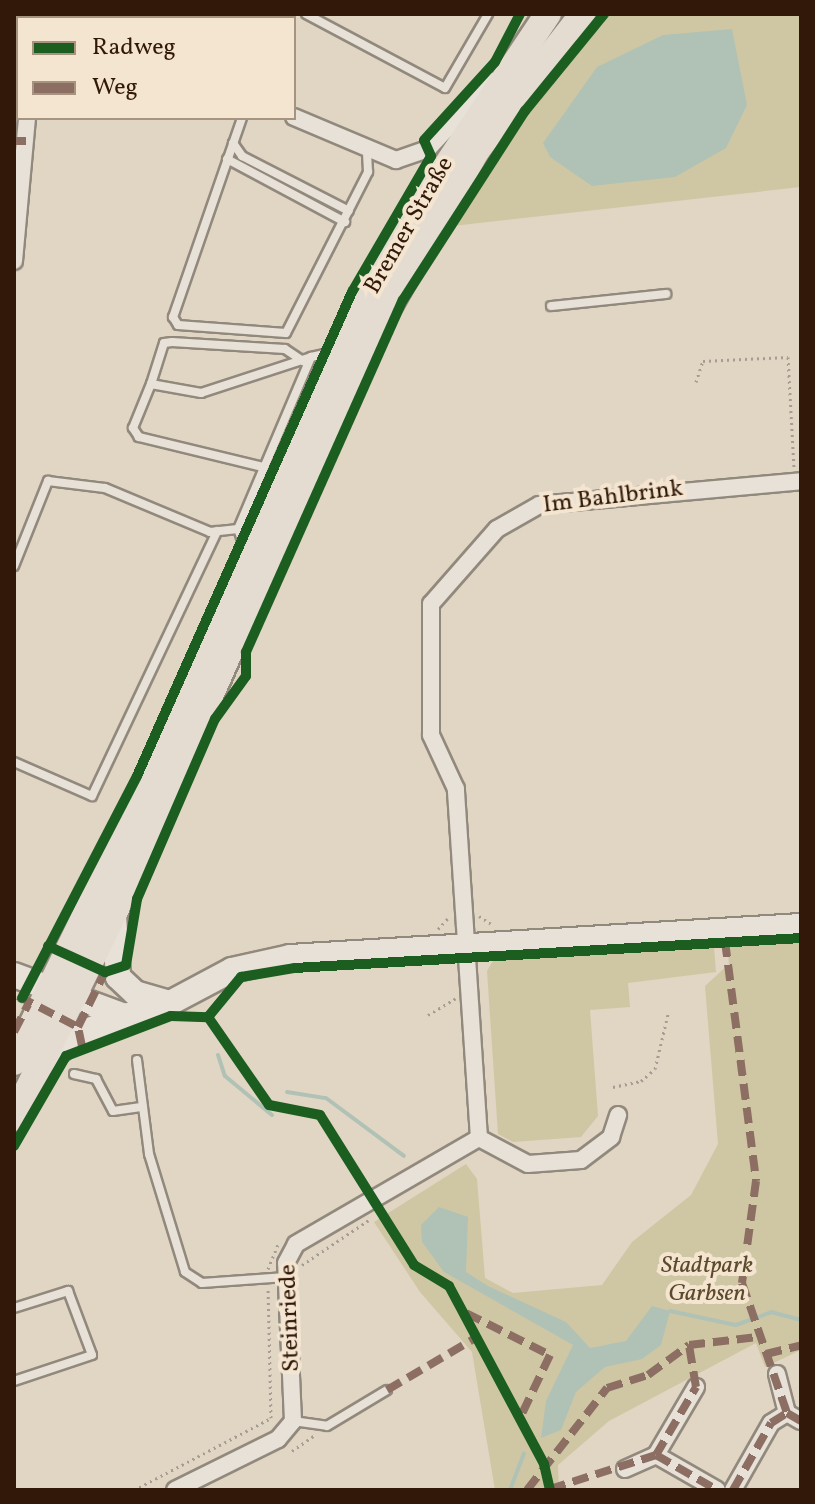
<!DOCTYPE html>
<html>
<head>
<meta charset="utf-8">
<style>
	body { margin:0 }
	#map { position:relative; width:815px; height:1504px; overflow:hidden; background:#e1d5c3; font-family:Vollkorn,serif }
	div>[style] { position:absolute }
	.green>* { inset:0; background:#cfc7a3 }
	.water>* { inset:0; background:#afc2b5 }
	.stream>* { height:4px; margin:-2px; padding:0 2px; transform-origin:2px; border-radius:2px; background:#afc2b5 }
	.path>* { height:3px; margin-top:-1.5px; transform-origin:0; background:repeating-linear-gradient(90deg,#a59d94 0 2px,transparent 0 6px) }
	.roads { filter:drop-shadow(2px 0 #92897d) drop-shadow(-2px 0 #92897d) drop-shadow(0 2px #92897d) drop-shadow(0 -2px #92897d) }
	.lane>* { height:8px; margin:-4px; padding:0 4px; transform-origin:4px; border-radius:4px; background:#e7e1d8 }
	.street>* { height:16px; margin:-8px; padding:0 8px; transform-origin:8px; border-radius:8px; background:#e7e1d8 }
	.secondary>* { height:24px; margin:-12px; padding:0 12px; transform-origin:12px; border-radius:12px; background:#e7e1d8 }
	.primary>* { height:26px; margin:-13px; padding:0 13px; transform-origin:13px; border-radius:13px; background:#e4dcd1 }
	.quiet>* { height:8px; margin-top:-4px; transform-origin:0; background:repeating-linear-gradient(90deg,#8d6e63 0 16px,transparent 0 24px) }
	.cycleway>* { height:10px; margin:-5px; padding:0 5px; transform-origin:5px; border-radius:5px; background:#1b5e20 }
	span { translate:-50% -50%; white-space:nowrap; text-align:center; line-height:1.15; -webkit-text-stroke:8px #f4e5d0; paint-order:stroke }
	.street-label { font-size:24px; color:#321808 }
	.park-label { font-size:24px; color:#5d492e; font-style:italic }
	.frame { position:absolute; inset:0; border:16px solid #321808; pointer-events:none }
	.legend { position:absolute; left:16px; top:16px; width:280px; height:104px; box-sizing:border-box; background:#f4e5d0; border:2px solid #a69380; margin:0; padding:10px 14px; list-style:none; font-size:24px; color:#321808 }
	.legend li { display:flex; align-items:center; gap:16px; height:40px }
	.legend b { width:40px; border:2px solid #a69380 }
</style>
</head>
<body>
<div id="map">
	<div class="green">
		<i style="clip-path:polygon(610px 14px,801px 14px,801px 187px,453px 226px,528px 113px)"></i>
		<i style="clip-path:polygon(801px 941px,801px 1350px,765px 1367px,756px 1343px,609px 1421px,558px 1465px,559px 1490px,495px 1490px,472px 1352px,420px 1292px,374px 1222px,466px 1164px,477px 1179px,485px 1278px,513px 1293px,602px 1285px,632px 1242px,691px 1195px,718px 1144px,705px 986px,729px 964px,727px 944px)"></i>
		<i style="clip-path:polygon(714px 947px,716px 972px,628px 983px,630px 1007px,590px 1010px,598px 1116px,581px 1137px,513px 1142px,498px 1134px,487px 971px,494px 959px)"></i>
	</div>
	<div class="water">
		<i style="clip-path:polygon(732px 29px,747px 105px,726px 148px,675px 177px,592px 186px,550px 157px,543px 143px,597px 67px,663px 35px)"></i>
		<i style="clip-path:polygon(439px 1207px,468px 1217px,466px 1272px,488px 1286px,566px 1322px,590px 1348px,626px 1341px,652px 1306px,670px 1311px,661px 1345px,642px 1359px,605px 1367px,576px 1392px,561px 1430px,541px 1438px,546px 1401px,573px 1345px,444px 1272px,422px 1242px,421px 1225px)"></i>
	</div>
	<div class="stream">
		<i style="left:218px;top:1055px;width:22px;rotate:72deg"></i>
		<i style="left:225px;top:1076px;width:61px;rotate:39.7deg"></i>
		<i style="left:287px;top:1092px;width:39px;rotate:9deg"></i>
		<i style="left:326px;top:1098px;width:97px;rotate:36.6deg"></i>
		<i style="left:670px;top:1311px;width:67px;rotate:12deg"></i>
		<i style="left:736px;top:1325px;width:37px;rotate:-20deg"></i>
		<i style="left:771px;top:1312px;width:31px;rotate:15deg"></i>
		<i style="left:510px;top:1490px;width:39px;rotate:-69deg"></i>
	</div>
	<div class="path">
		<i style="left:696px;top:382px;width:22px;rotate:-72deg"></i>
		<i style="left:703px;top:361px;width:85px;rotate:-2.7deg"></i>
		<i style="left:788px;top:357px;width:111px;rotate:86.9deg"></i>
		<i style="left:479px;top:916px;width:17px;rotate:33deg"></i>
		<i style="left:438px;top:929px;width:16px;rotate:-47deg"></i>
		<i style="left:428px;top:1015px;width:33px;rotate:-31deg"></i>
		<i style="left:613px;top:1087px;width:29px;rotate:-12deg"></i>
		<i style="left:641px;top:1081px;width:18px;rotate:-41deg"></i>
		<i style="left:655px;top:1069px;width:57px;rotate:-76.7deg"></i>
		<i style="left:302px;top:1265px;width:81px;rotate:-33.9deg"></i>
		<i style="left:268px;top:1269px;width:27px;rotate:-68deg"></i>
		<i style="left:292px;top:1451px;width:28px;rotate:-35deg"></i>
		<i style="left:134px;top:1490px;width:155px;rotate:-27.7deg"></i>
		<i style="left:271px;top:1418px;width:129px;rotate:-91.3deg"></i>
	</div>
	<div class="roads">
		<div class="lane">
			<i style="left:306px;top:14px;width:157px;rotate:28deg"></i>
			<i style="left:445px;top:88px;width:86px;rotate:-59.8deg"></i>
			<i style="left:242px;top:118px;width:211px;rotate:109.1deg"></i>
			<i style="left:173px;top:317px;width:9px;rotate:58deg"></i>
			<i style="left:178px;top:325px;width:108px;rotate:4.2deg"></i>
			<i style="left:286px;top:333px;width:181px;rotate:-63deg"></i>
			<i style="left:368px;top:172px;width:18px;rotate:-93deg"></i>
			<i style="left:233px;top:143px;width:16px;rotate:55deg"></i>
			<i style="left:242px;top:156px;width:120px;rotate:27.2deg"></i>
			<i style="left:227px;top:159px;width:134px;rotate:28.1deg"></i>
			<i style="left:551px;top:306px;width:116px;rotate:-6deg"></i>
			<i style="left:151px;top:384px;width:43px;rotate:-72.4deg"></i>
			<i style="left:164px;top:343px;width:8px;rotate:-7deg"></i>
			<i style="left:172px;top:342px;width:113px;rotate:3.5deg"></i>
			<i style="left:285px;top:349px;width:22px;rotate:34deg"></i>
			<i style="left:263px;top:467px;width:128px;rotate:-166.4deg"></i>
			<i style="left:139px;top:437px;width:11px;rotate:-124deg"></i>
			<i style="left:133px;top:428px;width:48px;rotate:-67.8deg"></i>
			<i style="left:151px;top:384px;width:51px;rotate:10.2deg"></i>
			<i style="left:201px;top:393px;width:116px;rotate:-18.1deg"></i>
			<i style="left:246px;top:553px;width:25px;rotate:-108deg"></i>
			<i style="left:238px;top:529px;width:187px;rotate:-67deg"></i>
			<i style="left:311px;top:357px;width:23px;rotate:-13deg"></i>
			<i style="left:14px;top:566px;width:92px;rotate:-68.2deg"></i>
			<i style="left:48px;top:481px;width:57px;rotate:7deg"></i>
			<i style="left:105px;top:488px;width:114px;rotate:22.7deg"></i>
			<i style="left:210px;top:532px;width:28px;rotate:-6deg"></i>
			<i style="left:14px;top:762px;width:85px;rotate:23.6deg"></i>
			<i style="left:92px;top:796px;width:293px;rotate:-64.7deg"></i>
			<i style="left:137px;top:1060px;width:95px;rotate:82.7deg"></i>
			<i style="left:149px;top:1154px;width:123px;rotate:73deg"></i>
			<i style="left:185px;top:1272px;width:20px;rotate:33deg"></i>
			<i style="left:202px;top:1283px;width:84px;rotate:-4.1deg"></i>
			<i style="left:74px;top:1074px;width:23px;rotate:13deg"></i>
			<i style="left:96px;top:1079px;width:36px;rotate:62deg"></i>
			<i style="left:113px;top:1111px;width:30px;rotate:-8deg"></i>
			<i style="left:14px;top:1308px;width:57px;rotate:-17.5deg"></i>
			<i style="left:68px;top:1291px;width:68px;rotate:69.4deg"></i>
			<i style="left:92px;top:1355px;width:82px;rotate:161.6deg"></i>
			<i style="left:293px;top:1421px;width:34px;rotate:8deg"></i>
			<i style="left:327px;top:1426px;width:70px;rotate:-31deg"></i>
		</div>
		<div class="street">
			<i style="left:27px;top:14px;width:4px;rotate:90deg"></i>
			<i style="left:162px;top:18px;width:4px;rotate:-63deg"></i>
			<i style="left:294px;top:117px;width:111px;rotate:22.9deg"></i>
			<i style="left:396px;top:160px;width:34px;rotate:-19deg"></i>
			<i style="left:428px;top:149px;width:93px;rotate:-47.2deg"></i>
			<i style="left:14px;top:261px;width:144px;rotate:-84.8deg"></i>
			<i style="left:479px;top:1138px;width:55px;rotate:28deg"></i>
			<i style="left:528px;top:1164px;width:53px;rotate:-4.3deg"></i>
			<i style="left:581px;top:1160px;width:38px;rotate:-37deg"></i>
			<i style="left:611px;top:1137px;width:23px;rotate:-72deg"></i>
			<i style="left:777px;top:1374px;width:40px;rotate:75.6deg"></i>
			<i style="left:787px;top:1413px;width:16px;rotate:30deg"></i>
			<i style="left:656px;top:1455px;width:79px;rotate:-59.5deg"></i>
			<i style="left:625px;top:1469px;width:34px;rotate:-24deg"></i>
			<i style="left:656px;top:1455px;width:70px;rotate:29.8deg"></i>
			<i style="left:175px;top:1490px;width:115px;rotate:-26.3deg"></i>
			<i style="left:278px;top:1439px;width:23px;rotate:-50deg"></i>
			<i style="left:293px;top:1421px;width:158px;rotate:-92.5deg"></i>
			<i style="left:286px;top:1263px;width:21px;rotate:-62deg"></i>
			<i style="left:296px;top:1244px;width:211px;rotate:-30.1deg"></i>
			<i style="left:479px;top:1138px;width:350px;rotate:-93.8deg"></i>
			<i style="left:456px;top:789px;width:60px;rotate:-114.8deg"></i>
			<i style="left:431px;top:735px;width:131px;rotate:-90deg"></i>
			<i style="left:431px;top:604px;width:100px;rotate:-48.7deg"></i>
			<i style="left:497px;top:529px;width:48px;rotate:-29.7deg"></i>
			<i style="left:539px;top:505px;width:263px;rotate:-5.2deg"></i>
			<i style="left:733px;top:1490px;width:77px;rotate:-60.4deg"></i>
			<i style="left:771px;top:1423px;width:19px;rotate:-32deg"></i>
		</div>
		<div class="secondary">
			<i style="left:114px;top:916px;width:61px;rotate:86.2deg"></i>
			<i style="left:118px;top:977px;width:23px;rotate:43deg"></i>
			<i style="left:135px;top:993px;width:36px;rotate:16deg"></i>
			<i style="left:14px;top:975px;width:118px;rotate:20.3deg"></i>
			<i style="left:125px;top:1016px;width:47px;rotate:-16.1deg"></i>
			<i style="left:170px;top:1003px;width:70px;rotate:-28deg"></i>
			<i style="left:232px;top:970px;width:59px;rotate:-12.6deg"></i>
			<i style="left:290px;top:957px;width:512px;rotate:-3.47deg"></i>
			<i style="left:39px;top:1067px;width:52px;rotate:-39.5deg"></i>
			<i style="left:79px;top:1034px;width:49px;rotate:-21.4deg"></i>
		</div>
		<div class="primary">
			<i style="left:14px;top:1062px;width:331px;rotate:-64.1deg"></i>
			<i style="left:159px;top:764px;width:454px;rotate:-66.2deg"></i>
			<i style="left:342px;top:349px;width:146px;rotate:-62.2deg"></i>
			<i style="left:410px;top:220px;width:248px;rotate:-56.2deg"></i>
			<i style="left:14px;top:1118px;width:230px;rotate:-64deg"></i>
			<i style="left:115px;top:911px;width:607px;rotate:-66.18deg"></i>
			<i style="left:360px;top:356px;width:237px;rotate:-60.4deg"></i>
			<i style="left:477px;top:150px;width:172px;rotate:-52.1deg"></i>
		</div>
	</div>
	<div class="quiet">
		<i style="left:14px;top:141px;width:12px"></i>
		<i style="left:725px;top:941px;width:242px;rotate:82.6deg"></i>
		<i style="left:756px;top:1181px;width:103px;rotate:97.8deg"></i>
		<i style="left:742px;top:1283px;width:138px;rotate:70.9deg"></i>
		<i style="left:787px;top:1413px;width:16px;rotate:30deg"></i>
		<i style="left:18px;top:996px;width:68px;rotate:27.3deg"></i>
		<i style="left:14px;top:1032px;width:31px;rotate:-63deg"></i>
		<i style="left:82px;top:1046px;width:19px;rotate:-102deg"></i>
		<i style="left:78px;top:1027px;width:61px;rotate:-63.9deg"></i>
		<i style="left:466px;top:1313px;width:94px;rotate:26.6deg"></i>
		<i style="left:550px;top:1355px;width:70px;rotate:115.5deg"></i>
		<i style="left:766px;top:1354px;width:36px;rotate:-14deg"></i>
		<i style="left:387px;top:1390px;width:104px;rotate:-30.5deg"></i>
		<i style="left:656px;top:1455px;width:79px;rotate:-59.5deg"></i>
		<i style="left:696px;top:1387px;width:43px;rotate:-99.5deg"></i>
		<i style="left:550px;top:1489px;width:111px;rotate:-17.8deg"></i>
		<i style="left:656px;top:1455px;width:70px;rotate:29.8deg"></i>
		<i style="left:527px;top:1490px;width:130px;rotate:-51.9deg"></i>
		<i style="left:607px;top:1388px;width:43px;rotate:-17.6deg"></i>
		<i style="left:648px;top:1375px;width:51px;rotate:-36.2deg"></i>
		<i style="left:689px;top:1345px;width:69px;rotate:-6.6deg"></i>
		<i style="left:733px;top:1490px;width:77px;rotate:-60.4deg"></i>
		<i style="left:771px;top:1423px;width:19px;rotate:-32deg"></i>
	</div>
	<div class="cycleway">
		<i style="left:48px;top:946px;width:63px;rotate:24.5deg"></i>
		<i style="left:105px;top:972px;width:22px;rotate:-18deg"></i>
		<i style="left:126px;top:965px;width:67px;rotate:-80.5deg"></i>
		<i style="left:137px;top:899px;width:196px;rotate:-66.6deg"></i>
		<i style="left:215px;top:719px;width:53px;rotate:-54.2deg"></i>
		<i style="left:246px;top:676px;width:24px;rotate:-90deg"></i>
		<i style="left:246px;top:652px;width:385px;rotate:-66deg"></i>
		<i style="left:403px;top:300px;width:225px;rotate:-57.2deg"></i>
		<i style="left:525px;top:111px;width:125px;rotate:-50.8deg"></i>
		<i style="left:22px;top:998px;width:250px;rotate:-62.6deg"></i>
		<i style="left:137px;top:776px;width:530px;rotate:-66.05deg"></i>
		<i style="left:352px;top:292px;width:157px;rotate:-59.8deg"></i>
		<i style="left:431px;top:156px;width:17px;rotate:-114deg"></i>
		<i style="left:424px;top:140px;width:105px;rotate:-47.7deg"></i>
		<i style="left:495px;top:62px;width:54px;rotate:-62.5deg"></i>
		<i style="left:208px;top:1017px;width:52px;rotate:-50.5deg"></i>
		<i style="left:241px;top:977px;width:55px;rotate:-9.5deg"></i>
		<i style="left:295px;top:968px;width:507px;rotate:-3.39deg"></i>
		<i style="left:208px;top:1017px;width:107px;rotate:55.3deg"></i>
		<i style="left:269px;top:1105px;width:52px;rotate:11.1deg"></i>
		<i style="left:320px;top:1115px;width:177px;rotate:57.9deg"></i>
		<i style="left:414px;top:1265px;width:41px;rotate:31deg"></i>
		<i style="left:449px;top:1286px;width:202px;rotate:61.9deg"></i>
		<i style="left:544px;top:1464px;width:27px;rotate:77deg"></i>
		<i style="left:14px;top:1146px;width:104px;rotate:-60deg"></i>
		<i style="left:66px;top:1056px;width:112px;rotate:-20.9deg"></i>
		<i style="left:171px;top:1016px;width:37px;rotate:2deg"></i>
	</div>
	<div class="street-label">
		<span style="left:410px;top:226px;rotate:-60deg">Bremer Straße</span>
		<span style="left:613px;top:498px;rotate:-7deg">Im Bahlbrink</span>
		<span style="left:291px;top:1318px;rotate:-92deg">Steinriede</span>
	</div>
	<div class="park-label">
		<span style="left:707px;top:1281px">Stadtpark<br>Garbsen</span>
	</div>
	<div class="frame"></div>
	<ul class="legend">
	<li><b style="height:10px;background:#1b5e20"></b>Radweg</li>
	<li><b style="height:10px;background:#8d6e63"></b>Weg</li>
	</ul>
</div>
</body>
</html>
